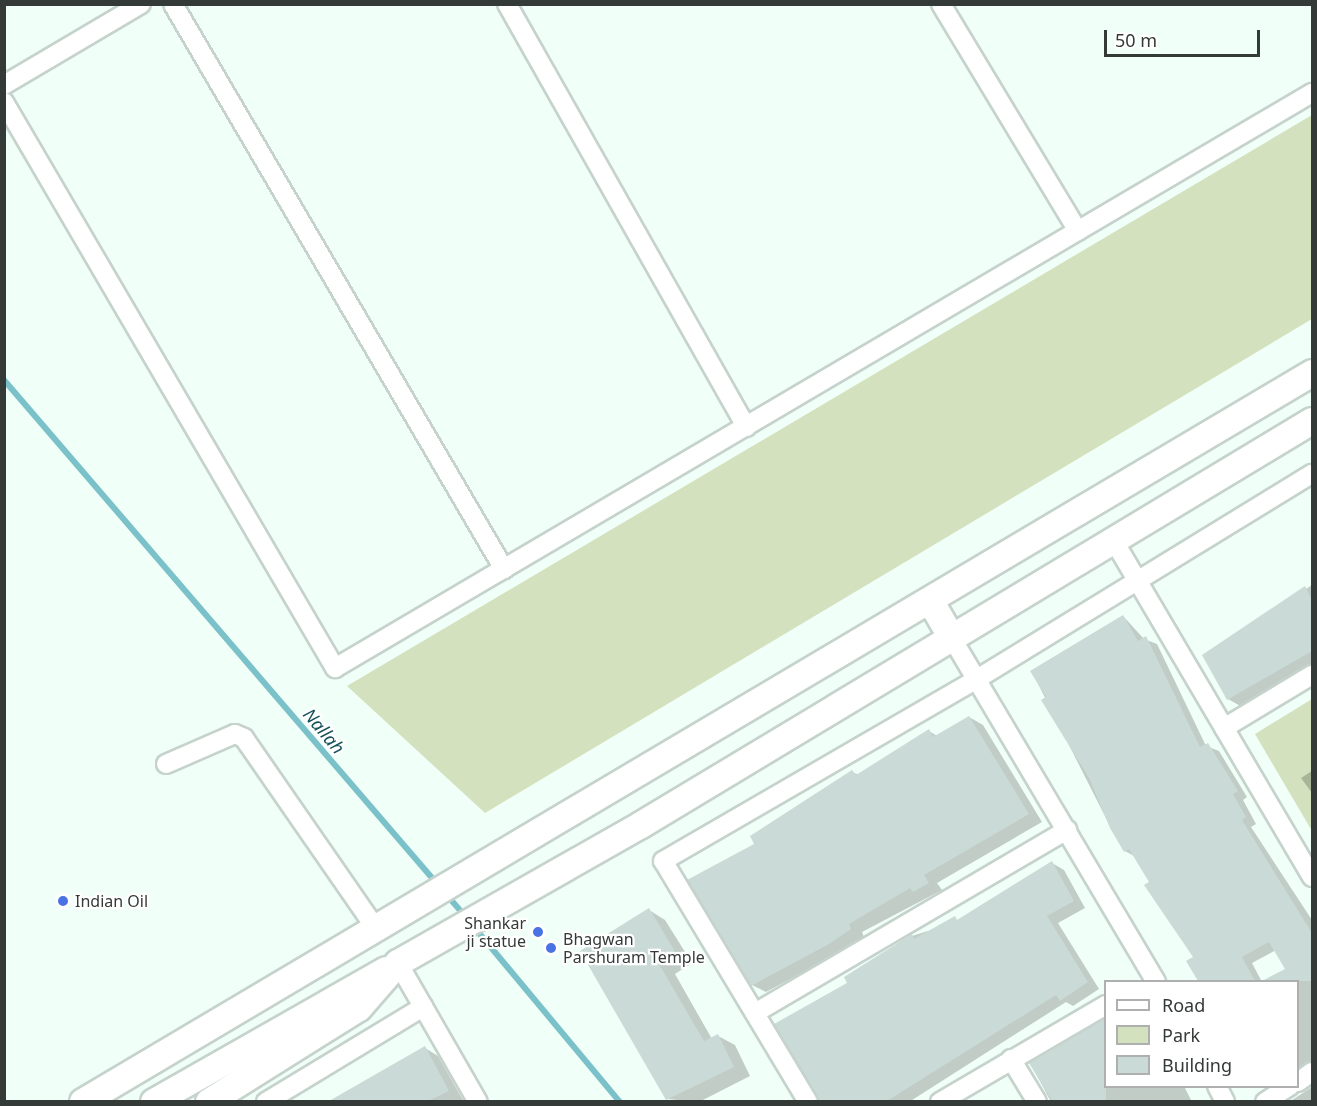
<!DOCTYPE html>
<html>
<head>
<meta charset="utf-8">
<style>
	body { margin:0 }
	#map { position:relative; width:1317px; height:1106px; overflow:hidden; background:#f0fff7; font-family:"Noto Sans",sans-serif }
	div>[style] { position:absolute }
	.green>* { inset:0; background:#d4e1be }
	.shadow>* { inset:0; background:#0003 }
	.stream>* { height:6px; margin:-3px; padding:0 3px; transform-origin:3px; border-radius:3px; background:#7bc1c9 }
	.building>* { inset:0; background:#cadad7 }
	.roads { filter:drop-shadow(2px 0 #c5d3cc) drop-shadow(-2px 0 #c5d3cc) drop-shadow(0 2px #c5d3cc) drop-shadow(0 -2px #c5d3cc) }
	.street>* { height:18px; margin:-9px; padding:0 9px; transform-origin:9px; border-radius:9px; background:#fff }
	.secondary>* { height:26px; margin:-13px; padding:0 13px; transform-origin:13px; border-radius:13px; background:#fff }
	.dots>* { width:16px; height:16px; translate:-50% -50%; box-sizing:border-box; border:3px solid #fff; border-radius:50% }
	span { translate:-50% -50%; white-space:nowrap; text-align:center; line-height:1.15; -webkit-text-stroke:4.5px #fff; paint-order:stroke }
	.poi-label { font-size:16px; color:#343a37 }
	.left { translate:0 -50%; text-align:left }
	.right { translate:-100% -50%; text-align:right }
	.water-label { font-size:18px; color:#155259; font-style:italic }
	.frame { position:absolute; inset:0; border:6px solid #343a37; pointer-events:none }
	.legend { position:absolute; left:1104px; top:980px; width:195px; height:108px; box-sizing:border-box; background:#fff; border:2px solid #aeb0af; margin:0; padding:8px 10px; list-style:none; font-size:18px; color:#343a37 }
	.legend li { display:flex; align-items:center; gap:12px; height:30px }
	.legend b { width:30px; border:2px solid #aeb0af }
	.scale { position:absolute; left:1104px; top:30px; width:156px; height:27px; box-sizing:border-box; border:3px solid #343a37; border-top:0; padding-left:8px; font-size:18px; line-height:21px; white-space:nowrap; color:#343a37; -webkit-text-stroke:4px #fff; paint-order:stroke }
</style>
</head>
<body>
<div id="map">
	<div class="green">
		<i style="clip-path:polygon(1312px 115px,1312px 319px,485px 813px,347px 686px)"></i>
		<i style="clip-path:polygon(1312px 699px,1312px 831px,1255px 734px)"></i>
	</div>
	<div class="shadow">
		<i style="clip-path:polygon(1312px 585px,1312px 669px,1242px 707px,1228px 699px,1204px 656px)"></i>
		<i style="clip-path:polygon(1123px 616px,1144px 639px,1157px 644px,1206px 746px,1219px 751px,1247px 797px,1243px 800px,1256px 824px,1251px 827px,1312px 920px,1312px 1071px,1298px 1080px,1298px 982px,1265px 982px,1287px 970px,1276px 950px,1252px 963px,1262px 982px,1199px 980px,1195px 957px,1136px 857px,1125px 851px,1111px 828px,1032px 672px)"></i>
		<i style="clip-path:polygon(969px 717px,983px 725px,1042px 822px,937px 883px,942px 890px,862px 932px,864px 937px,842px 951px,766px 992px,752px 985px,756px 845px,852px 772px,859px 775px,929px 731px,937px 736px)"></i>
		<i style="clip-path:polygon(1312px 771px,1312px 793px,1301px 778px)"></i>
		<i style="clip-path:polygon(1052px 863px,1064px 870px,1085px 908px,1058px 923px,1099px 989px,1073px 1006px,1066px 1002px,909px 1102px,819px 1102px,849px 983px,912px 936px,960px 921px)"></i>
		<i style="clip-path:polygon(649px 910px,665px 920px,692px 963px,675px 974px,712px 1039px,718px 1036px,735px 1045px,750px 1076px,699px 1102px,667px 1099px)"></i>
		<i style="clip-path:polygon(1106px 1018px,1106px 1086px,1184px 1086px,1192px 1102px,1051px 1102px,1031px 1064px)"></i>
		<i style="clip-path:polygon(425px 1048px,438px 1056px,464px 1102px,331px 1102px)"></i>
		<i style="clip-path:polygon(1312px 1087px,1312px 1102px,1289px 1102px)"></i>
	</div>
	<div class="stream">
		<i style="left:4px;top:380px;width:666px;rotate:49.32deg"></i>
		<i style="left:445px;top:893px;width:32px;rotate:49deg"></i>
		<i style="left:474px;top:927px;width:228px;rotate:50.2deg"></i>
	</div>
	<div class="building">
		<i style="clip-path:polygon(1305px 586px,1312px 600px,1312px 651px,1227px 700px,1202px 655px)"></i>
		<i style="clip-path:polygon(1123px 615px,1138px 641px,1146px 636px,1200px 747px,1208px 743px,1238px 791px,1233px 794px,1246px 817px,1242px 820px,1312px 933px,1312px 981px,1262px 981px,1285px 969px,1269px 942px,1242px 957px,1255px 981px,1198px 981px,1186px 961px,1193px 957px,1144px 885px,1149px 882px,1129px 849px,1124px 852px,1110px 828px,1089px 778px,1041px 700px,1046px 697px,1030px 671px)"></i>
		<i style="clip-path:polygon(969px 716px,1029px 814px,924px 875px,929px 883px,913px 892px,910px 888px,849px 924px,851px 929px,829px 944px,751px 986px,687px 880px,754px 844px,750px 836px,852px 770px,856px 775px,929px 729px,933px 737px)"></i>
		<i style="clip-path:polygon(1052px 861px,1074px 901px,1047px 916px,1088px 982px,1060px 1001px,1056px 995px,887px 1101px,819px 1101px,774px 1024px,847px 983px,844px 977px,912px 934px,914px 939px,955px 916px,957px 920px)"></i>
		<i style="clip-path:polygon(649px 908px,676px 953px,659px 964px,704px 1041px,718px 1034px,734px 1067px,666px 1100px,580px 951px)"></i>
		<i style="clip-path:polygon(1106px 1018px,1106px 1101px,1052px 1101px,1029px 1063px)"></i>
		<i style="clip-path:polygon(425px 1046px,449px 1091px,428px 1101px,329px 1101px)"></i>
	</div>
	<div class="roads">
		<div class="street">
			<i style="left:173px;top:4px;width:655px;rotate:59.64deg"></i>
			<i style="left:507px;top:4px;width:486px;rotate:60.5deg"></i>
			<i style="left:941px;top:4px;width:265px;rotate:58.9deg"></i>
			<i style="left:4px;top:85px;width:159px;rotate:-30.6deg"></i>
			<i style="left:4px;top:102px;width:656px;rotate:59.68deg"></i>
			<i style="left:335px;top:668px;width:1134px;rotate:-30.48deg"></i>
			<i style="left:1114px;top:541px;width:390px;rotate:59.5deg"></i>
			<i style="left:953px;top:640px;width:398px;rotate:59.3deg"></i>
			<i style="left:1224px;top:728px;width:103px;rotate:-31.1deg"></i>
			<i style="left:166px;top:764px;width:75px;rotate:-23.5deg"></i>
			<i style="left:235px;top:734px;width:10px;rotate:24deg"></i>
			<i style="left:244px;top:738px;width:234px;rotate:55.3deg"></i>
			<i style="left:398px;top:963px;width:160px;rotate:60.1deg"></i>
			<i style="left:755px;top:1013px;width:362px;rotate:-30.4deg"></i>
			<i style="left:1011px;top:1059px;width:50px;rotate:58.8deg"></i>
			<i style="left:1298px;top:1082px;width:17px;rotate:-36deg"></i>
			<i style="left:1217px;top:1086px;width:18px;rotate:63deg"></i>
			<i style="left:266px;top:1102px;width:184px;rotate:-31.2deg"></i>
			<i style="left:808px;top:1102px;width:281px;rotate:-121deg"></i>
			<i style="left:663px;top:861px;width:363px;rotate:-30.1deg"></i>
			<i style="left:977px;top:679px;width:393px;rotate:-31.5deg"></i>
			<i style="left:940px;top:1102px;width:192px;rotate:-30.3deg"></i>
			<i style="left:1265px;top:1102px;width:30px;rotate:-33deg"></i>
		</div>
		<div class="secondary">
			<i style="left:931px;top:602px;width:44px;rotate:59.9deg"></i>
			<i style="left:83px;top:1102px;width:1429px;rotate:-30.67deg"></i>
			<i style="left:154px;top:1102px;width:267px;rotate:-29.6deg"></i>
			<i style="left:209px;top:1102px;width:177px;rotate:-32.1deg"></i>
			<i style="left:359px;top:1008px;width:60px;rotate:-49.1deg"></i>
			<i style="left:398px;top:963px;width:279px;rotate:-29.6deg"></i>
			<i style="left:641px;top:825px;width:783px;rotate:-31.05deg"></i>
		</div>
	</div>
	<div class="dots">
		<i style="left:63px;top:901px;background:#4972e5"></i>
		<i style="left:538px;top:932px;background:#4972e5"></i>
		<i style="left:551px;top:948px;background:#4972e5"></i>
	</div>
	<div class="poi-label">
		<span class="left" style="left:75px;top:901px">Indian Oil</span>
		<span class="right" style="left:526px;top:932px">Shankar<br>ji statue</span>
		<span class="left" style="left:563px;top:948px">Bhagwan<br>Parshuram Temple</span>
	</div>
	<div class="water-label">
		<span style="left:324px;top:731px;rotate:50deg">Nallah</span>
	</div>
	<div class="frame"></div>
	<ul class="legend">
	<li><b style="height:8px;background:#fff"></b>Road</li>
	<li><b style="height:16px;background:#d4e1be"></b>Park</li>
	<li><b style="height:16px;background:#cadad7"></b>Building</li>
	</ul>
	<div class="scale">50 m</div>
</div>
</body>
</html>
